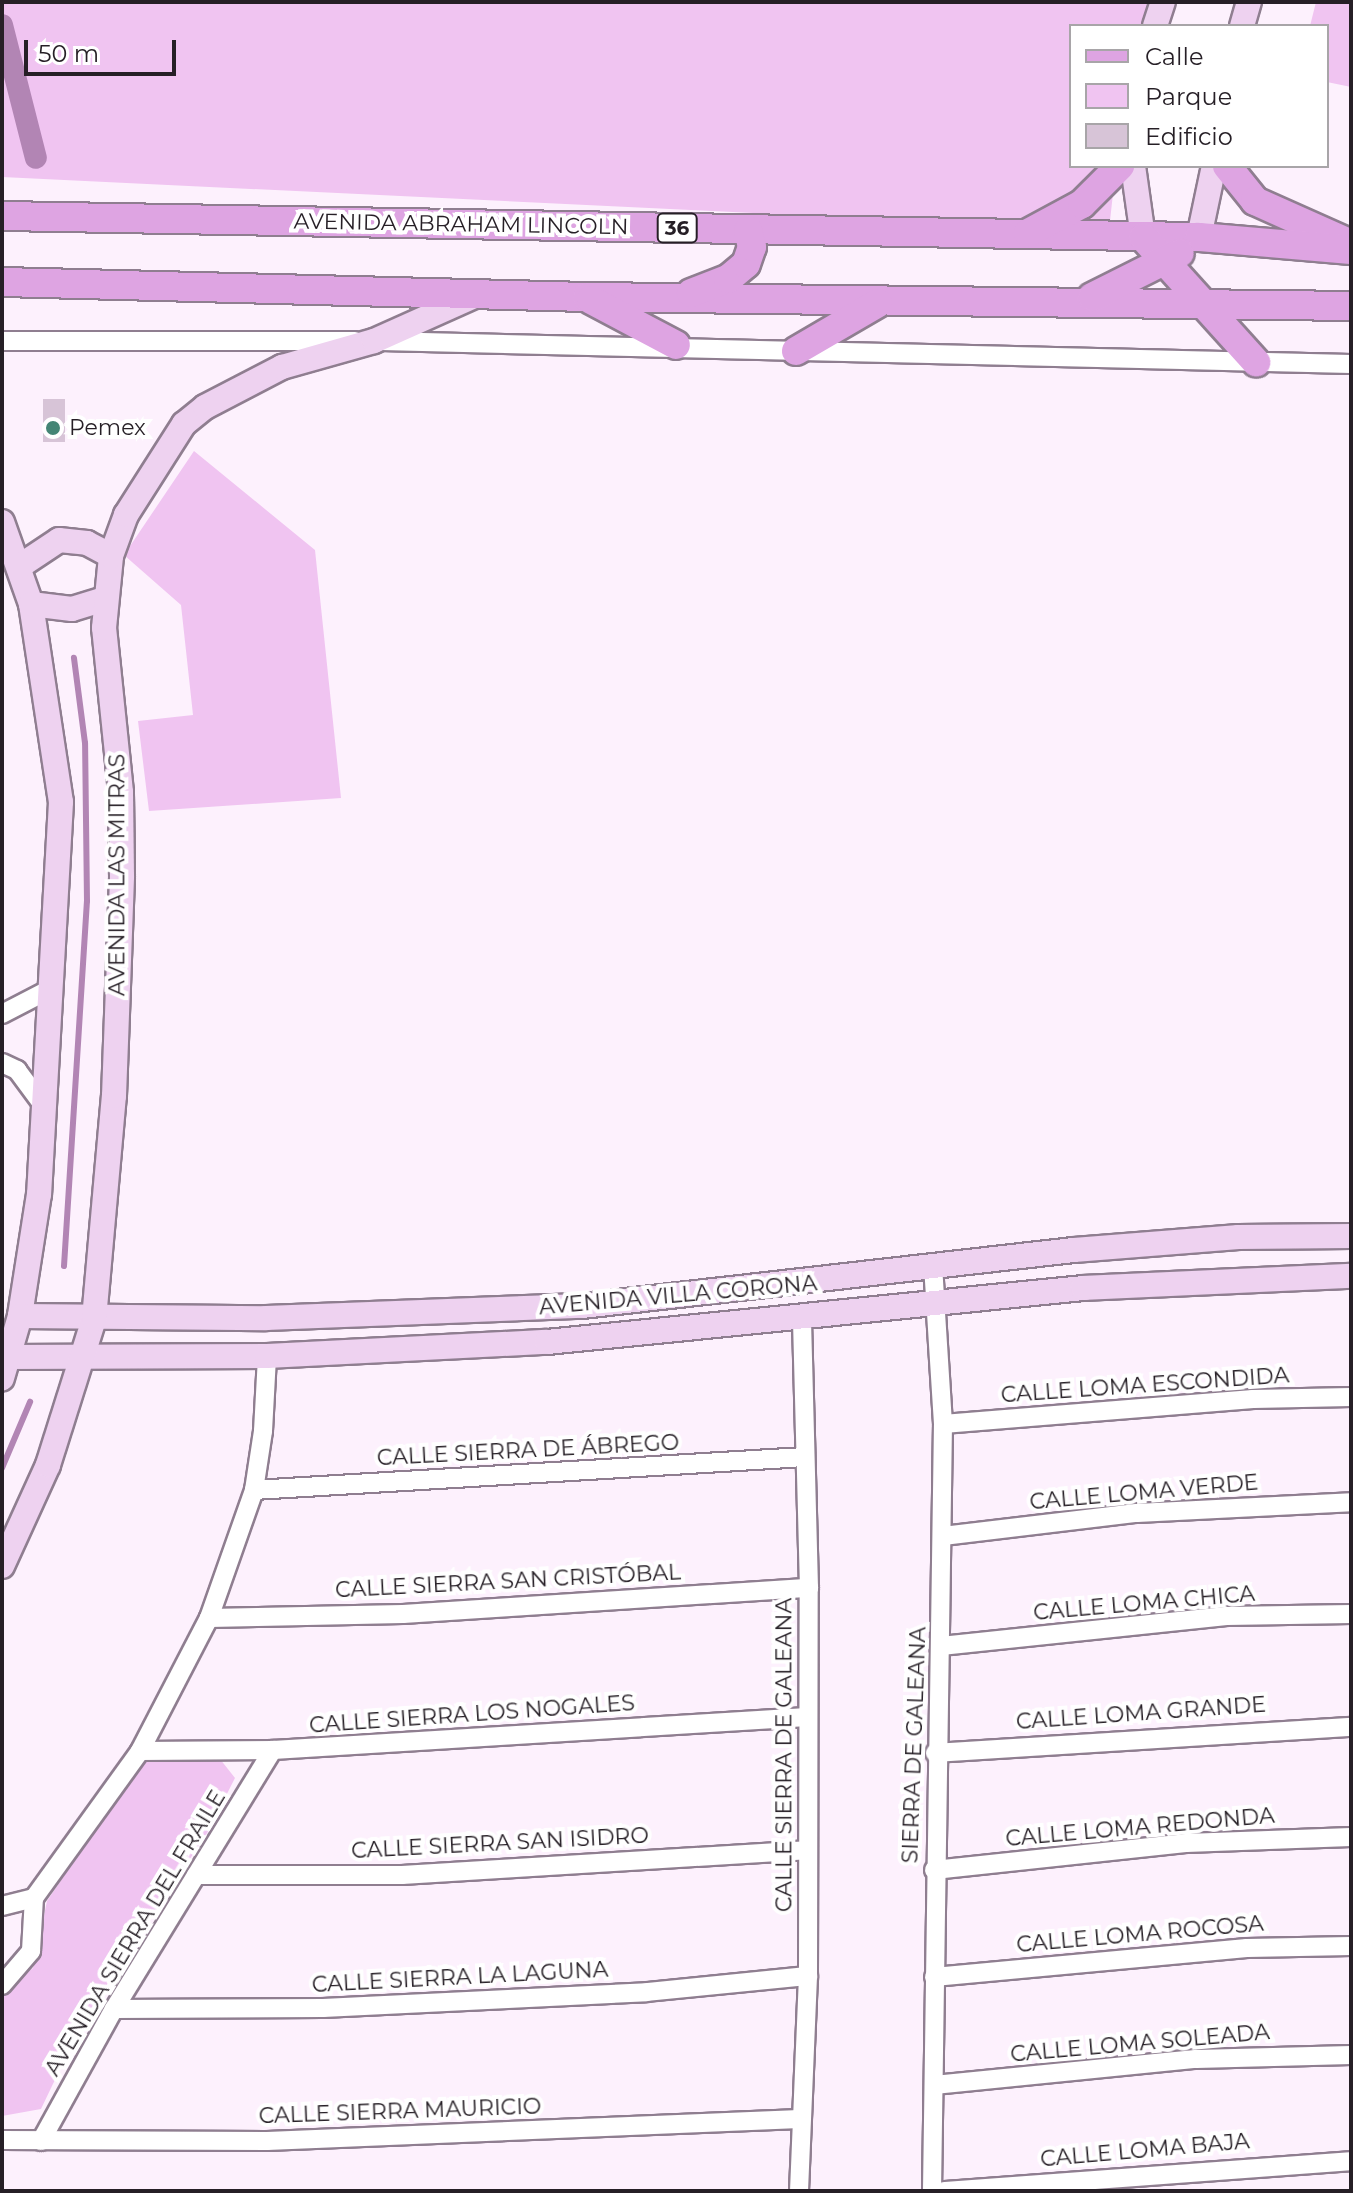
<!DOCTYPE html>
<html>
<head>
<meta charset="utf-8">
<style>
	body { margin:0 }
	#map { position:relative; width:1353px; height:2193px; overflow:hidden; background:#fdf1fd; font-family:Montserrat,sans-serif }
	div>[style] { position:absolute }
	.green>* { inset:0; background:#f0c4f1 }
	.stream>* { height:6px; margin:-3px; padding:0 3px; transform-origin:3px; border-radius:3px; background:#b285b4 }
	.canal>* { height:22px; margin:-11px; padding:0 11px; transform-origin:11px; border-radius:11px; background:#b285b4 }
	.building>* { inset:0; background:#d7c4d7; transform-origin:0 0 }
	.roads { filter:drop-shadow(2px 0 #8f7e90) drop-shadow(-2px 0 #8f7e90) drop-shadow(0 2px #8f7e90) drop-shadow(0 -2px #8f7e90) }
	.street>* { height:18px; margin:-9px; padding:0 9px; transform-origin:9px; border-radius:9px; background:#fff }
	.secondary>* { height:24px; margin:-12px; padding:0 12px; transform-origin:12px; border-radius:12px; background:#eed2f0 }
	.primary>* { height:28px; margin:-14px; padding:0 14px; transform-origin:14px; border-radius:14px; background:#dea4e2 }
	.dots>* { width:22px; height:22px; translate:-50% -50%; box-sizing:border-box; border:4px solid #fff; border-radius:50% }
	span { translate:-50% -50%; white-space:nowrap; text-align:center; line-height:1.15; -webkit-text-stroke:8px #fff; paint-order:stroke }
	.shield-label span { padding:2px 6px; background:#fff; border:2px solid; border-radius:6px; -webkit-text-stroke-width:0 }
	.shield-label { font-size:20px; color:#261f26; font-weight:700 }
	.street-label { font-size:22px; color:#261f26 }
	.poi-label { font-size:22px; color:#261f26 }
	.left { translate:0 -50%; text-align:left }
	.frame { position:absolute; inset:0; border:4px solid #261f26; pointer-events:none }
	.legend { position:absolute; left:1069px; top:24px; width:260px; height:144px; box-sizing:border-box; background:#fff; border:2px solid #a8a5a8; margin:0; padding:10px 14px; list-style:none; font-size:24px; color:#261f26 }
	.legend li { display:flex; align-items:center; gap:16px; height:40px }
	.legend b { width:40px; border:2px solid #a8a5a8 }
	.scale { position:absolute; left:24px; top:40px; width:152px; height:36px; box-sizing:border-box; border:4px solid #261f26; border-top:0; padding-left:10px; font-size:24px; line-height:28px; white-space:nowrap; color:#261f26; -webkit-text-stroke:6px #fff; paint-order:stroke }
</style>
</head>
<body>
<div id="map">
	<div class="green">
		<i style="clip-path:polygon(2px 2px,1152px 2px,1146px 26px,1071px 26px,1071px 166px,1116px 166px,1109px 230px,2px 177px)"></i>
		<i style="clip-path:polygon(1316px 2px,1351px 2px,1351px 87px,1327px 82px,1327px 26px,1310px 26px)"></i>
		<i style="clip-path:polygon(194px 451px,315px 550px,341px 798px,149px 811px,138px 721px,193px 715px,181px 605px,124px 555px)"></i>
		<i style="clip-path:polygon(152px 1759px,220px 1759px,235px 1778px,207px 1833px,84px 2019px,41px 2109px,2px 2116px,2px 1993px,33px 1968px,47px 1901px,139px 1764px)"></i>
	</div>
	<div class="stream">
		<i style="left:64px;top:1266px;width:366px;rotate:-86.4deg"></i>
		<i style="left:87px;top:901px;width:158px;rotate:-90.7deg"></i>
		<i style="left:85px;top:743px;width:86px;rotate:-97.4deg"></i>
		<i style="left:2px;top:1468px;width:72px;rotate:-67deg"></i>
	</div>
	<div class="canal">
		<i style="left:2px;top:25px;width:137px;rotate:75.7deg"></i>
	</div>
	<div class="building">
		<i style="left:43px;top:399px;width:22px;height:43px"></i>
	</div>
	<div class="roads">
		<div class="street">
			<i style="left:2px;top:341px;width:353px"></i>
			<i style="left:381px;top:341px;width:970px;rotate:1.36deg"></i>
			<i style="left:2px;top:1014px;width:56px;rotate:-27.5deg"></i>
			<i style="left:2px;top:1063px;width:17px;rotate:25deg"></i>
			<i style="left:17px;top:1070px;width:49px;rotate:53.4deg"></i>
			<i style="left:943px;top:1424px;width:311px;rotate:-4.6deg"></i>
			<i style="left:1253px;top:1399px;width:98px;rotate:-1.2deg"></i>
			<i style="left:254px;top:1490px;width:552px;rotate:-3.43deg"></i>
			<i style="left:943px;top:1536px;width:195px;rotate:-6.8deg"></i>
			<i style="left:1137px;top:1513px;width:214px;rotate:-2.9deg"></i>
			<i style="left:209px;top:1618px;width:194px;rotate:-1.2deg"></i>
			<i style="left:403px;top:1614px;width:407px;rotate:-3.7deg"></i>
			<i style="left:941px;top:1646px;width:287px;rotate:-6deg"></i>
			<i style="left:1226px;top:1616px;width:125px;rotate:-0.9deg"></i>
			<i style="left:140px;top:1751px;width:133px;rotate:-0.4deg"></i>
			<i style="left:273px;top:1750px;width:535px;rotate:-3.54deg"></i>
			<i style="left:935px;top:1753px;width:417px;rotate:-3.6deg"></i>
			<i style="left:934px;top:1870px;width:253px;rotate:-6.1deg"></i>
			<i style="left:1186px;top:1843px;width:165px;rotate:-2.1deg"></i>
			<i style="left:196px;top:1875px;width:206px"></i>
			<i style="left:402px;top:1875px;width:405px;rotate:-3.5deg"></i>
			<i style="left:2px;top:1906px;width:33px;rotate:-14deg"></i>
			<i style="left:934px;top:1977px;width:314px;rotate:-5.3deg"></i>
			<i style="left:1247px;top:1948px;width:104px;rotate:-1.1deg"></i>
			<i style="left:2px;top:1985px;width:45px;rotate:-49.5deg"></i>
			<i style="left:31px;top:1951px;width:53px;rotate:-86.8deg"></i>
			<i style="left:34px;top:1898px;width:181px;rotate:-54.2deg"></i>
			<i style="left:140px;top:1751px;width:150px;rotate:-62.6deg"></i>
			<i style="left:209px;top:1618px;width:136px;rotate:-70.6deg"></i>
			<i style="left:254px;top:1490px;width:60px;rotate:-81.3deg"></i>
			<i style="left:263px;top:1431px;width:75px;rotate:-86.9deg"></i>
			<i style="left:114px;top:2009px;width:209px;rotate:-0.3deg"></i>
			<i style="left:323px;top:2008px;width:324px;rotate:-2.8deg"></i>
			<i style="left:647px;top:1992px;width:162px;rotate:-5.7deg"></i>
			<i style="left:934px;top:2085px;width:263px;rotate:-5.7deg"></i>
			<i style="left:1196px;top:2059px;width:155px;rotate:-1.5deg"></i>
			<i style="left:2px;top:2140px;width:265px;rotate:0.2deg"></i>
			<i style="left:267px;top:2141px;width:533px;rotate:-2.36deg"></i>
			<i style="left:41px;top:2141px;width:151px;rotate:-61.1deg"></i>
			<i style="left:114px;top:2009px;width:304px;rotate:-58.5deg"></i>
			<i style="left:799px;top:2191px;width:215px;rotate:-87.6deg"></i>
			<i style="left:808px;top:1976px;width:388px;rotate:-89.9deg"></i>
			<i style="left:809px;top:1588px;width:269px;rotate:-91.5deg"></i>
			<i style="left:932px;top:2191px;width:767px;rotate:-89.18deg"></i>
			<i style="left:943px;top:1424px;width:157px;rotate:-93.6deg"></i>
			<i style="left:944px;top:2191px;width:408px;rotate:-4.2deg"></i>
		</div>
		<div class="secondary">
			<i style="left:1155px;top:26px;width:25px;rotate:-72deg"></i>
			<i style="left:1242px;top:26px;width:25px;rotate:-74deg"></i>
			<i style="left:1133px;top:166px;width:72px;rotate:82deg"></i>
			<i style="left:1199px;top:237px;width:73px;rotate:-78.1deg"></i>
			<i style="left:2px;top:522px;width:87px;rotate:70.5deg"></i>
			<i style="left:31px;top:604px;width:200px;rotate:81.4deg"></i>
			<i style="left:61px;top:802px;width:393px;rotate:93.2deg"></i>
			<i style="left:39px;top:1194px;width:123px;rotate:98.9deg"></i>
			<i style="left:20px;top:1316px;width:65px;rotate:106.2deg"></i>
			<i style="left:20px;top:566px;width:47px;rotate:-33.7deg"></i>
			<i style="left:59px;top:540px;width:28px;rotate:6deg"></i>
			<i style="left:87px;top:543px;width:27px;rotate:28deg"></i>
			<i style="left:31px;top:604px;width:41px;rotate:7deg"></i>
			<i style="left:72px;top:609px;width:34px;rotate:-17deg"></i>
			<i style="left:20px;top:1316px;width:246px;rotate:0.5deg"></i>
			<i style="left:266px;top:1318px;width:316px;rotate:-2.2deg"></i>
			<i style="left:582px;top:1306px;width:495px;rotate:-6.5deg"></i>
			<i style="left:1074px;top:1250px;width:165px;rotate:-4.5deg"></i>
			<i style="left:1238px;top:1237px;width:113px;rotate:-0.5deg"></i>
			<i style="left:8px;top:1357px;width:259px;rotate:-0.2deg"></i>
			<i style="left:267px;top:1356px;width:280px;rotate:-2.9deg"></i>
			<i style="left:547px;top:1342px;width:539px;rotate:-5.75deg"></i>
			<i style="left:1083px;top:1288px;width:268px;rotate:-2.6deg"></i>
			<i style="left:2px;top:1566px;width:111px;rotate:-65.5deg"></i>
			<i style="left:48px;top:1465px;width:153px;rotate:-72.5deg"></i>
			<i style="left:94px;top:1319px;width:224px;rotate:-84.9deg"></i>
			<i style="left:114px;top:1096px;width:220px;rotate:-87.9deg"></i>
			<i style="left:122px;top:876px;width:84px;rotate:-90.7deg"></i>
			<i style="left:121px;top:792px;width:165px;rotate:-95.9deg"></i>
			<i style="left:104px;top:628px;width:72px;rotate:-84.4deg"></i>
			<i style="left:111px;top:556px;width:44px;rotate:-69.9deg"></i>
			<i style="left:126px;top:515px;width:108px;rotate:-57.5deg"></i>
			<i style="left:184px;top:424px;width:27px;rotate:-39deg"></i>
			<i style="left:205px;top:407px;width:87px;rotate:-27.5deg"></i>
			<i style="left:282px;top:367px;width:96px;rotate:-15.8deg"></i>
			<i style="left:374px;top:341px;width:115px;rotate:-24.1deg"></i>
		</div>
		<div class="primary">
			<i style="left:1227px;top:166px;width:45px;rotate:51.3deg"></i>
			<i style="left:1255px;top:201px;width:105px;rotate:24.1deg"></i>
			<i style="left:2px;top:216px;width:1197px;rotate:1.01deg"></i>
			<i style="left:1199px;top:237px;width:153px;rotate:4.9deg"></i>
			<i style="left:1028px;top:233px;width:61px;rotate:-28.2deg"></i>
			<i style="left:1082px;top:204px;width:54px;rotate:-45deg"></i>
			<i style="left:1143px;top:237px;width:169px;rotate:47.9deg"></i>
			<i style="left:2px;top:282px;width:585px;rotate:1.47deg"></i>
			<i style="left:587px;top:297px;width:764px;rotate:0.67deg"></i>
			<i style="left:691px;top:293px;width:40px;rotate:-21deg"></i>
			<i style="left:728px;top:279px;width:23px;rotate:-40deg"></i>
			<i style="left:746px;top:264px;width:18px;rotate:-71deg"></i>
			<i style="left:752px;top:247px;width:17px;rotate:-103deg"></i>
			<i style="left:1092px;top:297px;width:98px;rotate:-26.6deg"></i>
			<i style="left:591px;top:300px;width:96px;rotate:27.9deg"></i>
			<i style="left:796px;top:351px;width:95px;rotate:-30.3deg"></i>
		</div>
	</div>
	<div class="dots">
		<i style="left:53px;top:428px;background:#448575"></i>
	</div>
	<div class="shield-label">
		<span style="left:677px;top:228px">36</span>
	</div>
	<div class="street-label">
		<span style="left:461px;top:224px;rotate:1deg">AVENIDA ABRAHAM LINCOLN</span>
		<span style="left:117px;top:875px;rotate:-90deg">AVENIDA LAS MITRAS</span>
		<span style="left:678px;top:1295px;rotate:-5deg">AVENIDA VILLA CORONA</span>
		<span style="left:1145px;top:1385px;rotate:-4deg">CALLE LOMA ESCONDIDA</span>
		<span style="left:528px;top:1450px;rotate:-3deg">CALLE SIERRA DE ÁBREGO</span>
		<span style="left:1144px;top:1492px;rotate:-5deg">CALLE LOMA VERDE</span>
		<span style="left:508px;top:1581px;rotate:-3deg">CALLE SIERRA SAN CRISTÓBAL</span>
		<span style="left:1144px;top:1603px;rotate:-5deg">CALLE LOMA CHICA</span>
		<span style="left:1141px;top:1713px;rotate:-4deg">CALLE LOMA GRANDE</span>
		<span style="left:472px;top:1714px;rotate:-4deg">CALLE SIERRA LOS NOGALES</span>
		<span style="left:914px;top:1745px;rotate:-88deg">SIERRA DE GALEANA</span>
		<span style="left:784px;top:1755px;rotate:-90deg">CALLE SIERRA DE GALEANA</span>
		<span style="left:1140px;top:1827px;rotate:-5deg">CALLE LOMA REDONDA</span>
		<span style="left:500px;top:1843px;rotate:-3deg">CALLE SIERRA SAN ISIDRO</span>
		<span style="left:135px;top:1933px;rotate:-59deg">AVENIDA SIERRA DEL FRAILE</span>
		<span style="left:1140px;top:1934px;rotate:-5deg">CALLE LOMA ROCOSA</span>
		<span style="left:460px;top:1977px;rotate:-3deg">CALLE SIERRA LA LAGUNA</span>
		<span style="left:1140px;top:2043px;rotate:-5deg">CALLE LOMA SOLEADA</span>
		<span style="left:400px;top:2111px;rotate:-2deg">CALLE SIERRA MAURICIO</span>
		<span style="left:1145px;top:2150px;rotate:-5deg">CALLE LOMA BAJA</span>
	</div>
	<div class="poi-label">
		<span class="left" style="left:69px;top:428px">Pemex</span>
	</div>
	<div class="frame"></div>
	<ul class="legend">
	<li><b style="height:10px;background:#dea4e2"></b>Calle</li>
	<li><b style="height:22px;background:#f0c4f1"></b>Parque</li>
	<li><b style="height:22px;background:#d7c4d7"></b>Edificio</li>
	</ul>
	<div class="scale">50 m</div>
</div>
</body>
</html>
